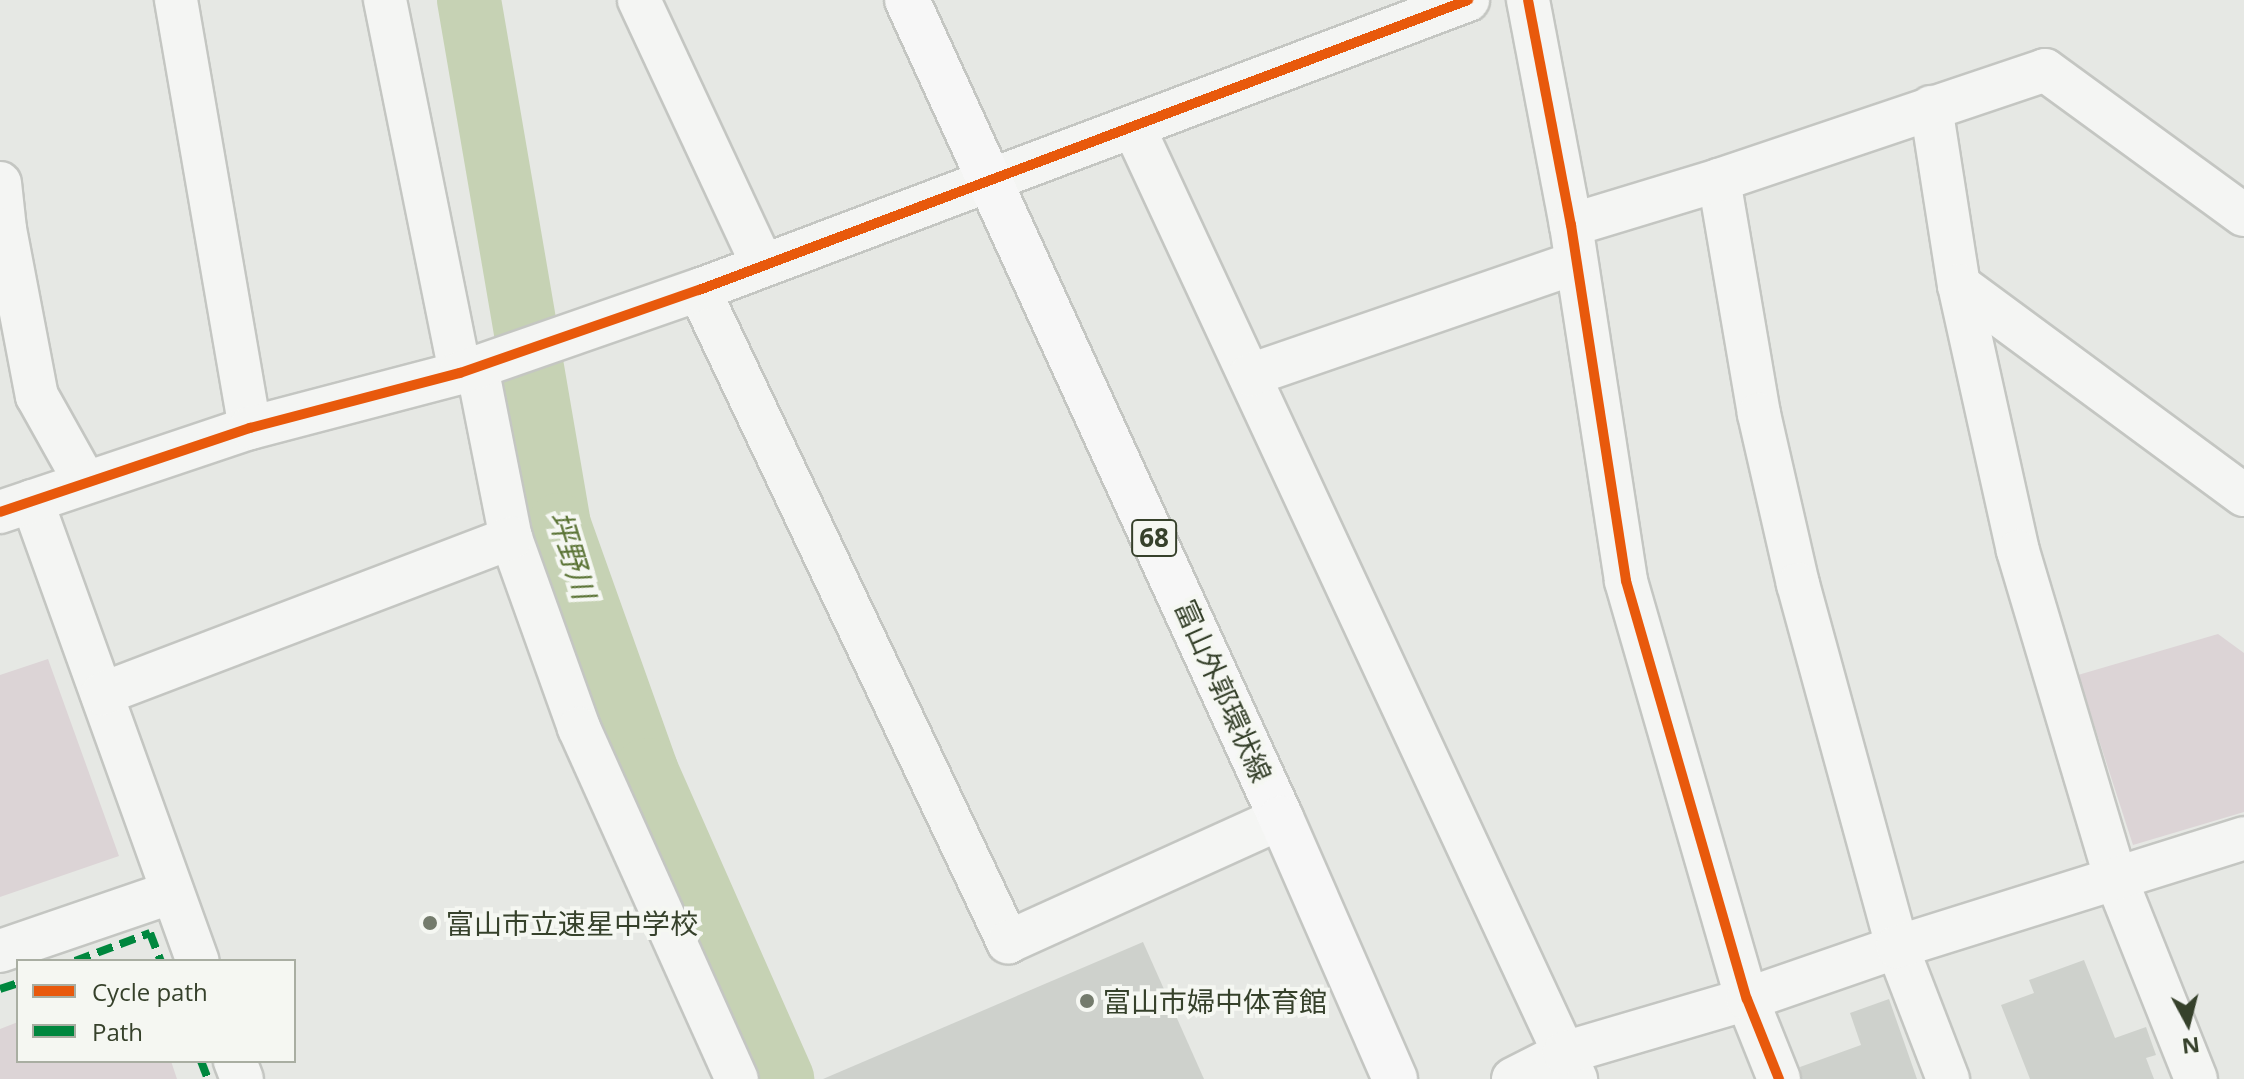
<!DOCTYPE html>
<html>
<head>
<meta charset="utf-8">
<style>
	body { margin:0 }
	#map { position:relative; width:2244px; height:1079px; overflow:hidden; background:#e6e8e4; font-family:"Open Sans","Noto Sans JP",sans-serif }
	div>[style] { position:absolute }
	.green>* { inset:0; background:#dcd4d6 }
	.river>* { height:64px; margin:-32px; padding:0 32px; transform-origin:32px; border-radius:32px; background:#c6d2b4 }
	.building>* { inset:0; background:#ced1cc }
	.roads { filter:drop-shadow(2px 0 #c4c6c2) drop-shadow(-2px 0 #c4c6c2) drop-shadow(0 2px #c4c6c2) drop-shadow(0 -2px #c4c6c2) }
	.minor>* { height:42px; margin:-21px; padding:0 21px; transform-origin:21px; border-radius:21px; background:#f4f5f3 }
	.major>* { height:44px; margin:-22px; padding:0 22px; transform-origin:22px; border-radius:22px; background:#f7f7f7 }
	.quiet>* { height:8px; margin-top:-4px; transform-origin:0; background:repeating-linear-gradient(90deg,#00873e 0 16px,transparent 0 24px) }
	.cycleway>* { height:10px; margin:-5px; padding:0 5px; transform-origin:5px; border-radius:5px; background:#e8590c }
	.dots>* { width:22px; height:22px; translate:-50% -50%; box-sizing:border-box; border:4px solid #f5f7f2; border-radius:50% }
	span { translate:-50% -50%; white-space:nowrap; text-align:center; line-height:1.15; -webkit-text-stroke:8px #f5f7f2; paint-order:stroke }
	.shield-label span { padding:2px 6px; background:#f5f7f2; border:2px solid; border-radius:6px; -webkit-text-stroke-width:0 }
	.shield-label { font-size:26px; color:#36412b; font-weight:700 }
	.street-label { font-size:28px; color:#36412b }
	.poi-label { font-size:28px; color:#36412b }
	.left { translate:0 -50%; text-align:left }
	.water-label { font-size:30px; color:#5b7436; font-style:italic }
	.legend { position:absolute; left:16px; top:959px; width:280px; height:104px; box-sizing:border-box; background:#f5f7f2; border:2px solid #a9aea2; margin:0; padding:10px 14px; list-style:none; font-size:24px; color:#36412b }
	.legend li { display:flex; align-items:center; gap:16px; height:40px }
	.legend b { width:40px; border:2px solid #a9aea2 }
	.north { position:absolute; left:2148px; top:983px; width:80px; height:80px; -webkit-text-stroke:6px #f5f7f2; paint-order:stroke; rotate:173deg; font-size:22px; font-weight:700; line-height:32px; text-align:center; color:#36412b }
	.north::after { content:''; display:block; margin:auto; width:28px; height:36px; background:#36412b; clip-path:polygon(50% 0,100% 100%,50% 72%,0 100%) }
</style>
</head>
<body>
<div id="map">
	<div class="green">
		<i style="clip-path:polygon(2218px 634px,2244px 653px,2244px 812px,2133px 845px,2078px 675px)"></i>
		<i style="clip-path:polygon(48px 659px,119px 856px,0 897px,0 675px)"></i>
		<i style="clip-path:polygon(18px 1022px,18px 1061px,171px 1061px,177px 1079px,0 1079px,0 1029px)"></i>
	</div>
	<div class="river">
		<i style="left:469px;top:0;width:533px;rotate:80.27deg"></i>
		<i style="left:559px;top:525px;width:260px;rotate:70.4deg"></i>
		<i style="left:646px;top:770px;width:338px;rotate:66.2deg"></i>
	</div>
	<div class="building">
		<i style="clip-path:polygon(1143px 942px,1204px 1079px,823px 1079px)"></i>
		<i style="clip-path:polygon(2084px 960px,2115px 1038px,2146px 1027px,2156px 1055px,2146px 1058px,2154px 1079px,2030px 1079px,2001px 1005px,2034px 993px,2029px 980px)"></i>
		<i style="clip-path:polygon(1889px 999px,1917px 1079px,1802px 1079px,1800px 1067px,1861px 1045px,1850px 1013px)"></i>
	</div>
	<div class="roads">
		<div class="minor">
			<i style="left:176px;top:0;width:434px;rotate:80.2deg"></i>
			<i style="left:385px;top:0;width:380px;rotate:78.6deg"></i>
			<i style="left:639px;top:0;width:291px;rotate:65deg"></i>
			<i style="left:1528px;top:0;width:229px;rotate:79.2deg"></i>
			<i style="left:1571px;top:225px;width:360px;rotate:81.2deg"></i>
			<i style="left:1626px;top:581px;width:435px;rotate:73.9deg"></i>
			<i style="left:1747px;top:999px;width:86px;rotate:68.2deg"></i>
			<i style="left:1931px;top:107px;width:180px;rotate:81.1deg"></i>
			<i style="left:1959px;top:285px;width:272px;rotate:77.5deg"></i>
			<i style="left:2018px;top:551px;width:342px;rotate:73.4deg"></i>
			<i style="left:2116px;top:879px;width:215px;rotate:68.2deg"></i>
			<i style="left:1134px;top:128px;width:1049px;rotate:65.07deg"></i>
			<i style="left:1719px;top:180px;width:237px;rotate:80.3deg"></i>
			<i style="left:1759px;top:414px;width:174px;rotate:77.1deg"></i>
			<i style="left:1798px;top:584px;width:376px;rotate:74.7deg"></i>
			<i style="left:1897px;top:947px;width:142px;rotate:68.9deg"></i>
			<i style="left:0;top:183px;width:46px;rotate:83.8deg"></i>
			<i style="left:5px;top:229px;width:170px;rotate:79.2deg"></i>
			<i style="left:37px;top:396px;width:98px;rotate:60.8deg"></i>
			<i style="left:1571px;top:225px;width:155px;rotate:-16.9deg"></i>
			<i style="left:1719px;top:180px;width:344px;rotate:-18.6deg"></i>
			<i style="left:2045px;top:70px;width:246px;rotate:36.1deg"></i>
			<i style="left:1959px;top:285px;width:354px;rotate:36.4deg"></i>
			<i style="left:699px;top:290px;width:722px;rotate:64.64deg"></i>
			<i style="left:1008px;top:942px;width:300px;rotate:-24.4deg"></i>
			<i style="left:477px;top:367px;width:174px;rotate:78.8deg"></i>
			<i style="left:511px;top:538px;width:202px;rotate:70.3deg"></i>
			<i style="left:579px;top:728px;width:385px;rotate:65.8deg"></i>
			<i style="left:1250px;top:375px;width:344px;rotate:-19deg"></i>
			<i style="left:32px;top:501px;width:489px;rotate:70.2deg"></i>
			<i style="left:0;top:512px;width:264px;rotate:-18.6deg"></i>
			<i style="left:250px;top:428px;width:217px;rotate:-14.7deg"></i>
			<i style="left:460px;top:373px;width:253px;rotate:-19.2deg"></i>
			<i style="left:699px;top:290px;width:822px;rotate:-20.66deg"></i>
			<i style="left:102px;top:694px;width:438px;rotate:-20.9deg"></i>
			<i style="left:0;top:951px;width:182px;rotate:-18.9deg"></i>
			<i style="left:235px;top:1061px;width:19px;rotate:69deg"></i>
			<i style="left:1513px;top:1079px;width:57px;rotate:-27deg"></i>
			<i style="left:1564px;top:1053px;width:191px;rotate:-16.4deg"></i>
			<i style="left:1747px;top:999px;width:159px;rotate:-19.1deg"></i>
			<i style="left:1897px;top:947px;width:364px;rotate:-17.4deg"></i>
		</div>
		<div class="major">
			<i style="left:907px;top:0;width:899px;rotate:65.43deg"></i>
			<i style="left:1281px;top:818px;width:285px;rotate:66.4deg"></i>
		</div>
	</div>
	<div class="quiet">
		<i style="left:75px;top:961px;width:80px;rotate:-20.5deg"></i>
		<i style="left:150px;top:933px;width:30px;rotate:69deg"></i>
		<i style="left:0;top:989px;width:19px;rotate:-18deg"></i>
		<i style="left:201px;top:1061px;width:19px;rotate:69deg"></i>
	</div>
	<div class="cycleway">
		<i style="left:1528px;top:0;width:229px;rotate:79.2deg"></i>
		<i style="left:1571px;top:225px;width:360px;rotate:81.2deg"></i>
		<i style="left:1626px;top:581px;width:435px;rotate:73.9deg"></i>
		<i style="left:1747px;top:999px;width:86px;rotate:68.2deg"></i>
		<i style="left:0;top:512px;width:264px;rotate:-18.6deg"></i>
		<i style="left:250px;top:428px;width:217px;rotate:-14.7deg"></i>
		<i style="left:460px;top:373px;width:253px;rotate:-19.2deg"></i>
		<i style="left:699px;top:290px;width:822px;rotate:-20.66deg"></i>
	</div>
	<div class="dots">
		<i style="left:430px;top:923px;background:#747b6c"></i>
		<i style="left:1087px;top:1001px;background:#747b6c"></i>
	</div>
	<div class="shield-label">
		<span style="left:1154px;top:538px">68</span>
	</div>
	<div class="street-label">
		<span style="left:1224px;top:691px;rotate:66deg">富山外郭環状線</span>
	</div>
	<div class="poi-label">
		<span class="left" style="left:446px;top:923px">富山市立速星中学校</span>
		<span class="left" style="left:1103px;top:1001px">富山市婦中体育館</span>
	</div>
	<div class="water-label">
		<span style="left:572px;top:555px;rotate:73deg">坪野川</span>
	</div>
	<ul class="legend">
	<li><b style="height:10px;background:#e8590c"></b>Cycle path</li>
	<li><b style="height:10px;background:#00873e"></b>Path</li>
	</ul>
	<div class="north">N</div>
</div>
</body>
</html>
